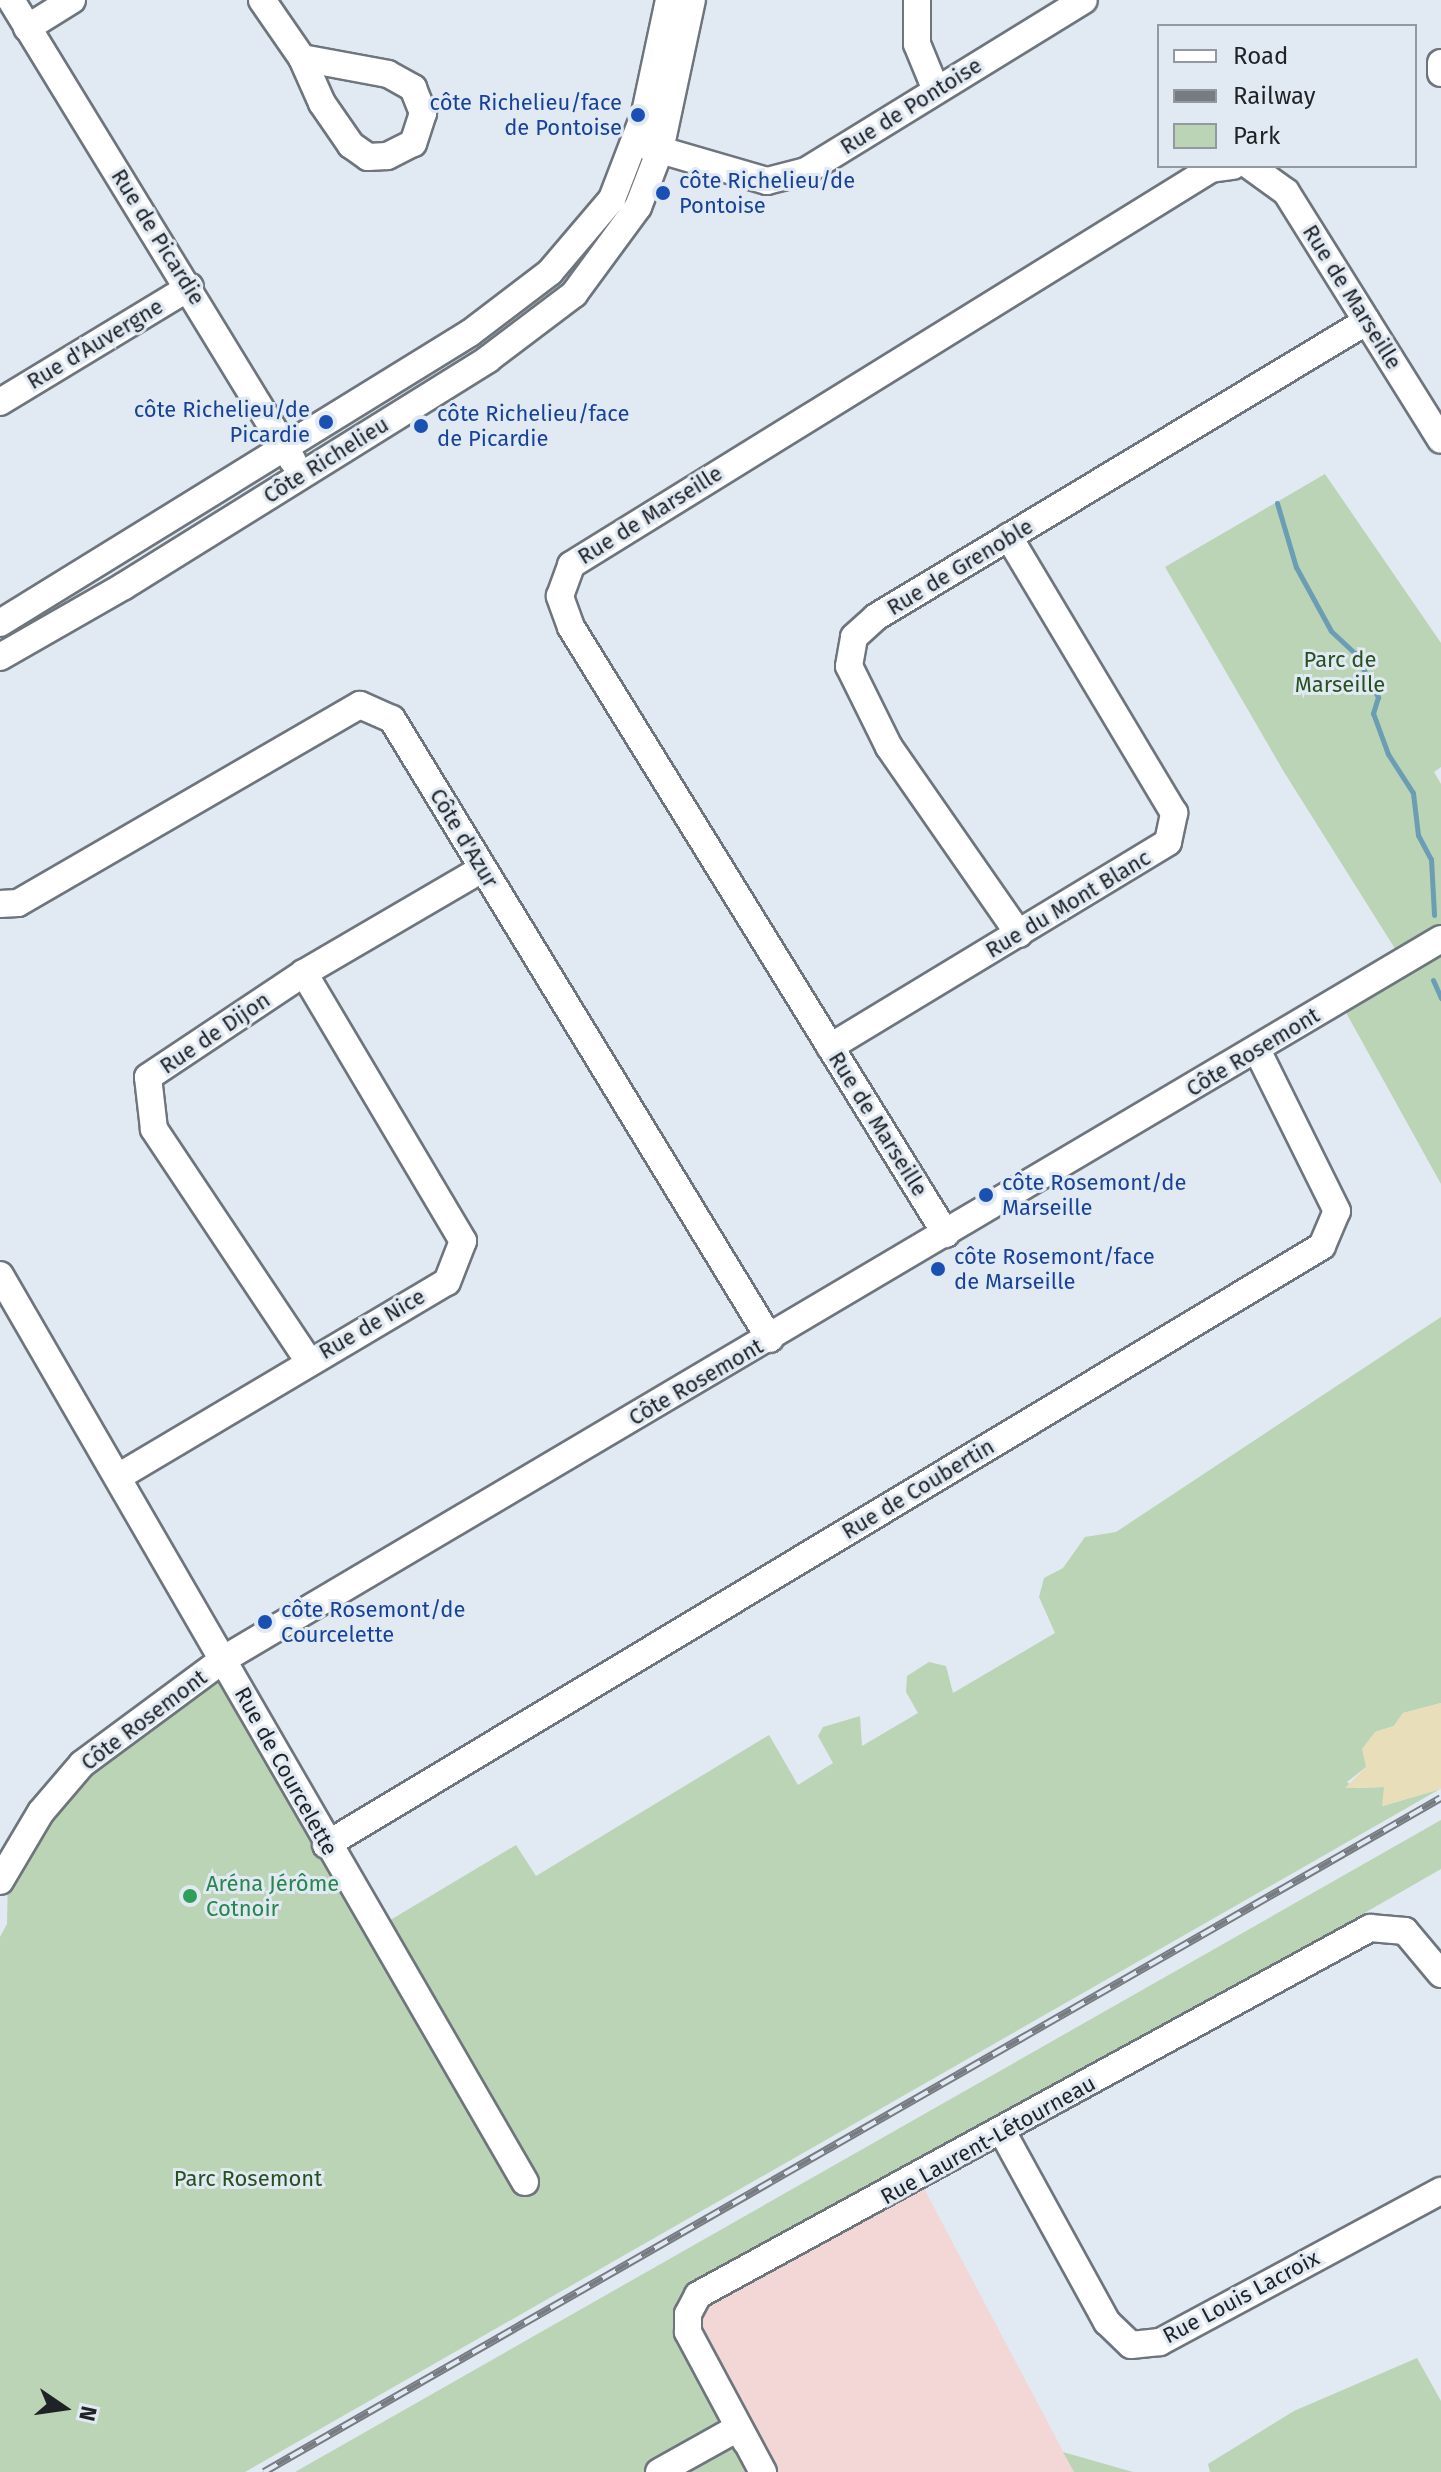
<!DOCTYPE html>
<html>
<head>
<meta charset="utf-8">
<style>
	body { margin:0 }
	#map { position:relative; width:1441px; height:2472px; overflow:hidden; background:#e1e9f2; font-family:"Fira Sans",sans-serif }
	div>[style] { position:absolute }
	.medical>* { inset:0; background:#f2d7d6 }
	.green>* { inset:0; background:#bbd4b6 }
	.sand>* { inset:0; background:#e8deb9 }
	.stream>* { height:5px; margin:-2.5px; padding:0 2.5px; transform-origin:2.5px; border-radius:2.5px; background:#6b9db4 }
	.roads { filter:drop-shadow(2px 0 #6e757d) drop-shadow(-2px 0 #6e757d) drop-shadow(0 2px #6e757d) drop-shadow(0 -2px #6e757d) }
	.minor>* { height:26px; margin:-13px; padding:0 13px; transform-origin:13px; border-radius:13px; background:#fff }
	.rail>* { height:8px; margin-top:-4px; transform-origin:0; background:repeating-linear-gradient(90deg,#e1e9f2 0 15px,#777c82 0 30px); box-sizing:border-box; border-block:2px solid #777c82 }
	.dots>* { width:22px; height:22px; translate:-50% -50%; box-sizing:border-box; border:4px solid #e1e9f2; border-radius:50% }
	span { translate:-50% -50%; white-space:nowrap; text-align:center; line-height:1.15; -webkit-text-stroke:6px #e1e9f2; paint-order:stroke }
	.transit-label { font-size:22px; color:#164399 }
	.right { translate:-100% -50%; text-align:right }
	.left { translate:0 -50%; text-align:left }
	.street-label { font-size:22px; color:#1f2226 }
	.park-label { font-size:22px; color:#26511f }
	.leisure-label { font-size:22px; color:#27864d }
	.legend { position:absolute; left:1157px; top:24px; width:260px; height:144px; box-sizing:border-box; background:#e1e9f2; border:2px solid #9399a0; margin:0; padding:10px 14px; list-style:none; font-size:24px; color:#1f2226 }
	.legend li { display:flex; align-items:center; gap:16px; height:40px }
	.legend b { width:40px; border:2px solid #9399a0 }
	.north { position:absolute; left:24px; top:2368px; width:80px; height:80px; -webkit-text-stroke:6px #e1e9f2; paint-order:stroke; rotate:103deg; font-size:22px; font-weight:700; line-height:32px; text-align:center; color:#1f2226 }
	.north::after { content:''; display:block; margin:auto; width:28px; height:36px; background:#1f2226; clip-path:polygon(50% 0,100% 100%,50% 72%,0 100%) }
</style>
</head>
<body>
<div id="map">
	<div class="medical">
		<i style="clip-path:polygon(919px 2179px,1074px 2472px,763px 2472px,688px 2314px)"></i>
	</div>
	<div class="green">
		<i style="clip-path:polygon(1325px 474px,1441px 643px,1441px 767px,1434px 772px,1441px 784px,1441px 1184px,1339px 1000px,1404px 963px,1284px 772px,1165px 567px)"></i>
		<i style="clip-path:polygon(1441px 1317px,1441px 1703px,1403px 1713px,1394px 1726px,1375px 1732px,1366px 1767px,1347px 1782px,1355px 1788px,1385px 1787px,1383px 1806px,1440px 1789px,245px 2472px,0 2472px,0 1937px,7px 1924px,8px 1875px,84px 1769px,230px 1656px,387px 1922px,516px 1845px,536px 1876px,769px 1735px,798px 1785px,833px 1763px,818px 1736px,823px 1727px,860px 1716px,862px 1746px,918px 1713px,906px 1692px,907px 1676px,929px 1662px,946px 1666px,953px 1693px,1055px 1633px,1039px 1597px,1044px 1578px,1063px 1568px,1085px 1537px,1116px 1532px)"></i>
		<i style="clip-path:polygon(1441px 1820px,1441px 1869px,921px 2168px,682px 2294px,674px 2332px,754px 2472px,295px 2472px)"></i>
		<i style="clip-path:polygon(1417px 2358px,1441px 2401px,1441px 2472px,1210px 2472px,1208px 2464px,1294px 2411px)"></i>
		<i style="clip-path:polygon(1063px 2452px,1133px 2472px,1074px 2472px)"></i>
	</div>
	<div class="sand">
		<i style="clip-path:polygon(1441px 1703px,1441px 1789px,1382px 1806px,1384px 1787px,1345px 1788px,1366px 1767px,1362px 1749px,1375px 1732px,1394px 1726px,1403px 1713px)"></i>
	</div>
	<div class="stream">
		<i style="left:1277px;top:503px;width:67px;rotate:73.5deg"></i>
		<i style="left:1296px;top:567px;width:73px;rotate:61.3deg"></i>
		<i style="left:1331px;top:631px;width:33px;rotate:43deg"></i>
		<i style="left:1355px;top:653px;width:50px;rotate:62.4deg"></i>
		<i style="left:1378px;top:697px;width:17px;rotate:107deg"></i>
		<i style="left:1373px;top:713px;width:44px;rotate:69.9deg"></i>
		<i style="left:1388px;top:754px;width:46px;rotate:57.3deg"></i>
		<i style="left:1413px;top:793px;width:42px;rotate:83.2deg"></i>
		<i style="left:1418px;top:835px;width:27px;rotate:62deg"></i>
		<i style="left:1431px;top:859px;width:56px;rotate:86.9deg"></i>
		<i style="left:1433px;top:980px;width:20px;rotate:66deg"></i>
	</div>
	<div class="roads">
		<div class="minor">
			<i style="left:11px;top:0;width:540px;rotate:58.55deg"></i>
			<i style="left:262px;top:0;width:70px;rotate:55.4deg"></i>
			<i style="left:917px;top:0;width:44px;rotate:90deg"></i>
			<i style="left:917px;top:44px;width:50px;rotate:67.6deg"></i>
			<i style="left:27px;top:28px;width:53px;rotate:-31.9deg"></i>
			<i style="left:302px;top:58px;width:87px;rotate:10.5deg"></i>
			<i style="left:388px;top:74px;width:29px;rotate:29deg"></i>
			<i style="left:413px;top:88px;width:27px;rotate:68deg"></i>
			<i style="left:423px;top:113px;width:32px;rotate:108deg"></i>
			<i style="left:413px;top:143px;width:29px;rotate:153deg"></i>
			<i style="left:387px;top:156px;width:19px;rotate:177deg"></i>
			<i style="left:368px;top:157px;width:21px;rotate:-145deg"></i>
			<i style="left:351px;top:145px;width:51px;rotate:-124.6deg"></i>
			<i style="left:322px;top:103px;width:49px;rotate:-114deg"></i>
			<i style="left:1441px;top:63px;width:10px;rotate:90deg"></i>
			<i style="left:643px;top:145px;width:129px;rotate:16.2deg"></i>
			<i style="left:767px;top:181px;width:40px;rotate:-14.4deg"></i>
			<i style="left:806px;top:171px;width:326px;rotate:-31.6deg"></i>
			<i style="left:1250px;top:166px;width:44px;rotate:35.8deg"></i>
			<i style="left:1286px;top:192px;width:292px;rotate:58deg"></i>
			<i style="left:0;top:402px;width:222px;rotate:-31.2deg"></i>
			<i style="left:0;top:623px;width:552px;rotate:-31.68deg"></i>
			<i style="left:470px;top:333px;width:101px;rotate:-37.3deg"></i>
			<i style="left:550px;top:272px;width:96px;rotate:-49.7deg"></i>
			<i style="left:612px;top:199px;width:92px;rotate:-69deg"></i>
			<i style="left:645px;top:113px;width:116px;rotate:-78deg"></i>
			<i style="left:0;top:657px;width:143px;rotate:-29.8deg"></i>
			<i style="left:124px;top:586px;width:429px;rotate:-31.9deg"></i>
			<i style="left:488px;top:359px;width:108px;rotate:-37.1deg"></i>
			<i style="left:574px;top:294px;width:108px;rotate:-53.7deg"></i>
			<i style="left:638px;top:207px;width:61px;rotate:-68.9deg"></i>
			<i style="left:660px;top:150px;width:153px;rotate:-78deg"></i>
			<i style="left:0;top:904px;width:18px;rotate:-3deg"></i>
			<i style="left:18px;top:903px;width:395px;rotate:-30.1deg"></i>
			<i style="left:360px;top:705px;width:35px;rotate:24deg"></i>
			<i style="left:392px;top:719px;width:726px;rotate:58.63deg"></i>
			<i style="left:1019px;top:934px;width:228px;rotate:-124.8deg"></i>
			<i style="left:889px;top:747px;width:90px;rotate:-116.3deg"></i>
			<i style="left:849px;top:666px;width:29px;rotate:-80deg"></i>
			<i style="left:854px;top:637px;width:30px;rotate:-42deg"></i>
			<i style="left:876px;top:617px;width:573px;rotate:-31.08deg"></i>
			<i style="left:830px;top:1047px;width:395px;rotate:-31.2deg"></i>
			<i style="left:1168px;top:842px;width:30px;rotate:-78deg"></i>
			<i style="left:1174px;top:813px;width:322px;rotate:-120.9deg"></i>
			<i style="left:946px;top:1234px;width:713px;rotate:-121.71deg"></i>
			<i style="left:571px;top:627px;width:33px;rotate:-110deg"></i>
			<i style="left:560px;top:596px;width:33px;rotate:-70deg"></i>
			<i style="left:571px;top:565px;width:753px;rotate:-31.75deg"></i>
			<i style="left:1211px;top:169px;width:22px;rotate:-8deg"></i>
			<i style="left:0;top:1275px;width:1048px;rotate:59.94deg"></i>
			<i style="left:308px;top:1360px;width:278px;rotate:-123.7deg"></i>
			<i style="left:154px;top:1129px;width:52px;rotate:-96.6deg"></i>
			<i style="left:148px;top:1077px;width:187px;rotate:-33.7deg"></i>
			<i style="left:304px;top:973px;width:206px;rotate:-30.3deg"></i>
			<i style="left:118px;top:1477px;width:382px;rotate:-30.7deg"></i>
			<i style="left:447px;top:1282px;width:44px;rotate:-68.7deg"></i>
			<i style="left:463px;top:1241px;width:312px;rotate:-120.7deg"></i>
			<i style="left:326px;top:1845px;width:1162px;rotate:-31.02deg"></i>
			<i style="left:1322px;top:1246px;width:38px;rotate:-67deg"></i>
			<i style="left:1337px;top:1211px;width:180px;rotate:-116.4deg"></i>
			<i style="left:0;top:1881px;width:80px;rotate:-59.3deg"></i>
			<i style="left:41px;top:1812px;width:63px;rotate:-49.5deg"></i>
			<i style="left:82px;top:1764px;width:177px;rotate:-36.5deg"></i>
			<i style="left:224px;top:1659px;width:1414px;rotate:-30.61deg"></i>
			<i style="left:1003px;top:2133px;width:216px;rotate:61.2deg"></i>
			<i style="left:1107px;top:2322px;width:33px;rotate:44deg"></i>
			<i style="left:1131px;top:2345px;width:29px;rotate:-6deg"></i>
			<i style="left:1160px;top:2342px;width:319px;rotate:-28.3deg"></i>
			<i style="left:659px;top:2472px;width:90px;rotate:-29.1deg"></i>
			<i style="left:738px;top:2428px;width:16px;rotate:60deg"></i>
			<i style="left:763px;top:2472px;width:159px;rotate:-118.2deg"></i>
			<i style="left:688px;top:2332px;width:18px;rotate:-90deg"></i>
			<i style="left:688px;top:2314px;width:21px;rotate:-62deg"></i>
			<i style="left:698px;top:2295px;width:766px;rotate:-28.64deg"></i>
			<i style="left:1370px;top:1928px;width:35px;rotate:5deg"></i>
			<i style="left:1405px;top:1931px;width:56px;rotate:50.1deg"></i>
		</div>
	</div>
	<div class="rail">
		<i style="left:264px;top:2472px;width:1356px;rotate:-29.8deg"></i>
	</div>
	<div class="dots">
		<i style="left:638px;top:115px;background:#1a4fb4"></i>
		<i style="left:663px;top:193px;background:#1a4fb4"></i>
		<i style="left:326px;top:422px;background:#1a4fb4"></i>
		<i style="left:421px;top:426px;background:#1a4fb4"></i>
		<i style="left:986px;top:1195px;background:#1a4fb4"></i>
		<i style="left:938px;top:1269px;background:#1a4fb4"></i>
		<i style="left:265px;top:1622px;background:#1a4fb4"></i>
		<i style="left:190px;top:1896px;background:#2e9e5b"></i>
	</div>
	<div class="transit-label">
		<span class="right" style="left:622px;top:115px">côte Richelieu/face<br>de Pontoise</span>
		<span class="left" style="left:679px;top:193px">côte Richelieu/de<br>Pontoise</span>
		<span class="right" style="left:310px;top:422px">côte Richelieu/de<br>Picardie</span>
		<span class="left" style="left:437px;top:426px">côte Richelieu/face<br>de Picardie</span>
		<span class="left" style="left:1002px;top:1195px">côte Rosemont/de<br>Marseille</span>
		<span class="left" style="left:954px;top:1269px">côte Rosemont/face<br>de Marseille</span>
		<span class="left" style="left:281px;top:1622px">côte Rosemont/de<br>Courcelette</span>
	</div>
	<div class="street-label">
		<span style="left:911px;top:106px;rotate:-32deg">Rue de Pontoise</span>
		<span style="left:158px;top:237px;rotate:58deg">Rue de Picardie</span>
		<span style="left:1352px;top:297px;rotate:58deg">Rue de Marseille</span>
		<span style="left:95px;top:344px;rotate:-31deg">Rue d'Auvergne</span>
		<span style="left:326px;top:460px;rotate:-32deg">Côte Richelieu</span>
		<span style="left:650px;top:515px;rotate:-32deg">Rue de Marseille</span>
		<span style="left:960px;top:567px;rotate:-31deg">Rue de Grenoble</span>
		<span style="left:464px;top:838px;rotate:59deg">Côte d'Azur</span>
		<span style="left:1068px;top:904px;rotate:-31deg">Rue du Mont Blanc</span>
		<span style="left:215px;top:1033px;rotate:-34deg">Rue de Dijon</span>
		<span style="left:1253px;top:1052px;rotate:-31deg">Côte Rosemont</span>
		<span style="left:878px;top:1124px;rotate:58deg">Rue de Marseille</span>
		<span style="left:372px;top:1324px;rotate:-30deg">Rue de Nice</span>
		<span style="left:696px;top:1382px;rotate:-30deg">Côte Rosemont</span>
		<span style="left:918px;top:1489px;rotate:-31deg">Rue de Coubertin</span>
		<span style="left:144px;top:1720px;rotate:-37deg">Côte Rosemont</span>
		<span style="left:286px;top:1771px;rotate:61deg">Rue de Courcelette</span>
		<span style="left:988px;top:2140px;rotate:-29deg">Rue Laurent-Létourneau</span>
		<span style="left:1241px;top:2297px;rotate:-28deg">Rue Louis Lacroix</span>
	</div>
	<div class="park-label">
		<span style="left:1340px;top:672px">Parc de<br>Marseille</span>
		<span style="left:248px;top:2179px">Parc Rosemont</span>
	</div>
	<div class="leisure-label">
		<span class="left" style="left:206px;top:1896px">Aréna Jérôme<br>Cotnoir</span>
	</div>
	<ul class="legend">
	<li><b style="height:10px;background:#fff"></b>Road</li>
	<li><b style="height:10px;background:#777c82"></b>Railway</li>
	<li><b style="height:22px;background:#bbd4b6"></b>Park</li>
	</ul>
	<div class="north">N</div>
</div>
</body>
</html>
